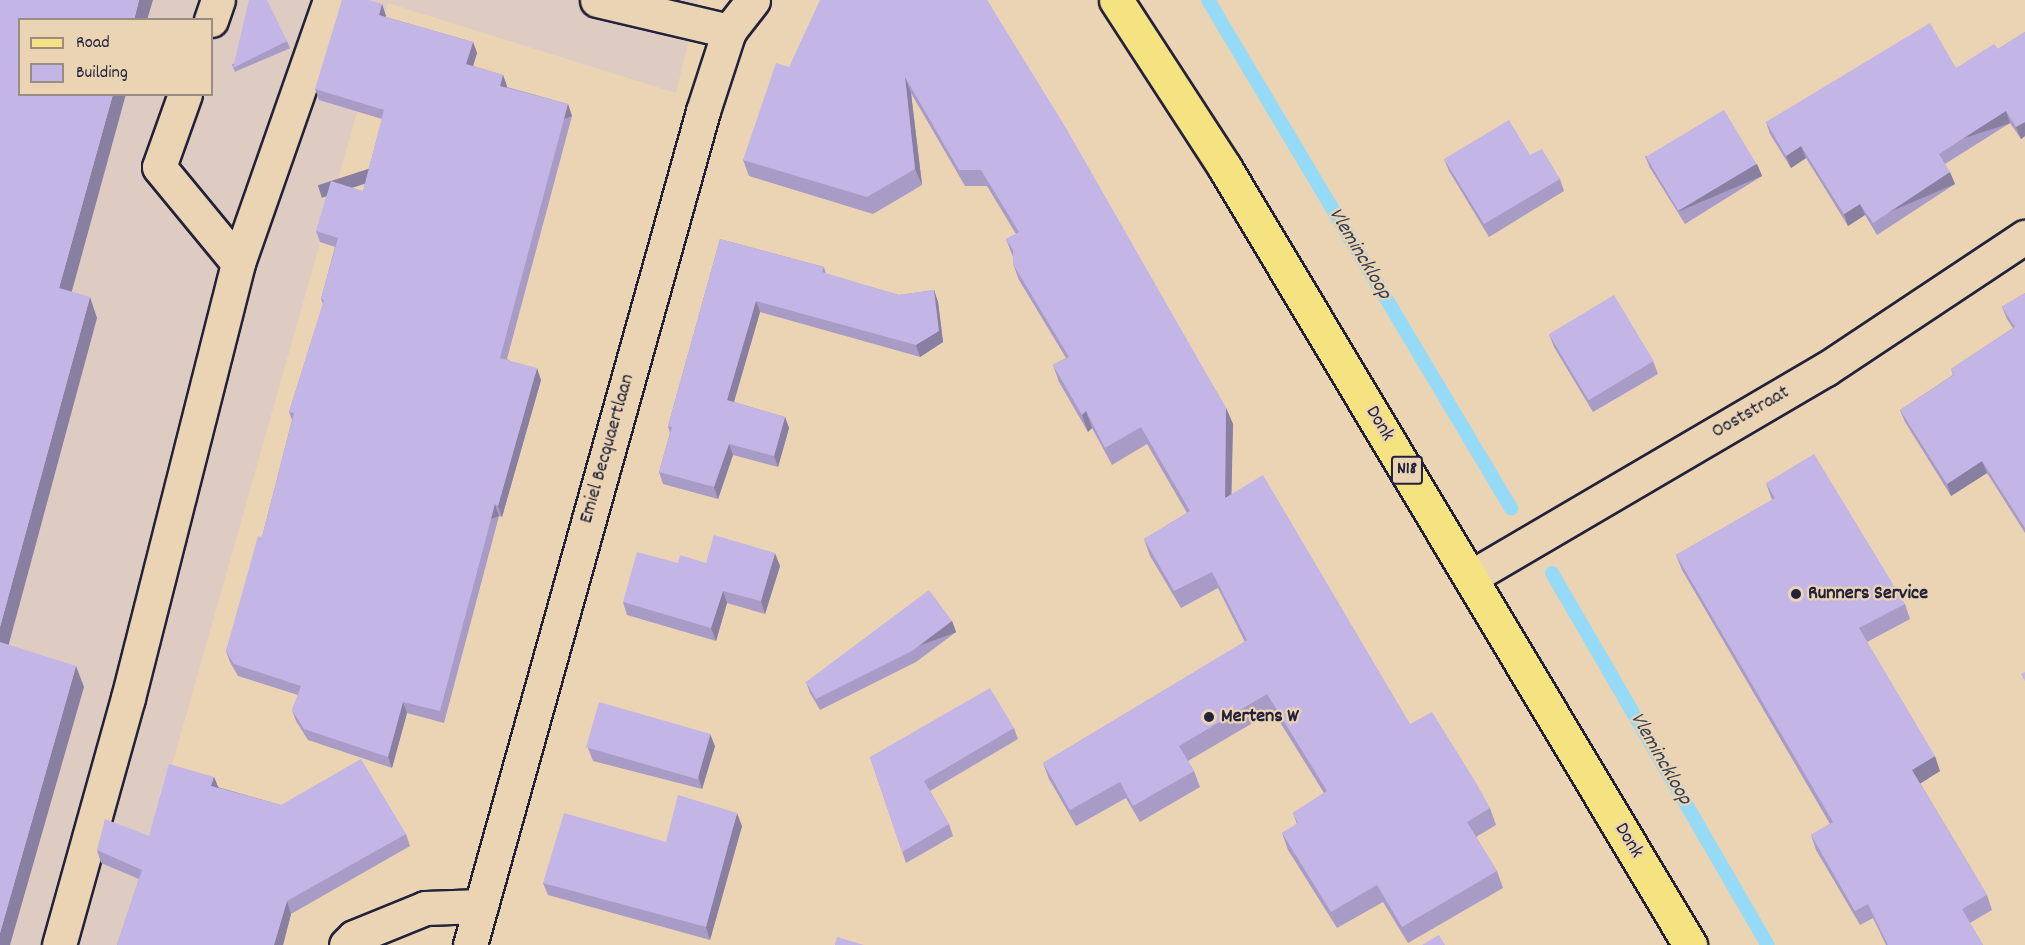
<!DOCTYPE html>
<html>
<head>
<meta charset="utf-8">
<style>
	body { margin:0 }
	#map { position:relative; width:2025px; height:945px; overflow:hidden; background:#ead4b3; font-family:Dekko,sans-serif }
	div>[style] { position:absolute }
	.built>* { inset:0; background:#decbc2 }
	.stream>* { height:14px; margin:-7px; padding:0 7px; transform-origin:7px; border-radius:7px; background:#95daf7 }
	.roads { filter:drop-shadow(2px 0 #22223b) drop-shadow(-2px 0 #22223b) drop-shadow(0 2px #22223b) drop-shadow(0 -2px #22223b) }
	.minor>* { height:33px; margin:-16.5px; padding:0 16.5px; transform-origin:16.5px; border-radius:16.5px; background:#ead4b3 }
	.major>* { height:33px; margin:-16.5px; padding:0 16.5px; transform-origin:16.5px; border-radius:16.5px; background:#f5e382 }
	.wall>* { inset:0; background:#a89cc6; transform-origin:0 0 }
	.shaded-wall>* { inset:0; background:#887fa1; transform-origin:0 0 }
	.building>* { inset:0; background:#c3b5e6; transform-origin:0 0 }
	.dots>* { width:16px; height:16px; translate:-50% -50%; box-sizing:border-box; border:3px solid #ead4b3; border-radius:50% }
	span { translate:-50% -50%; white-space:nowrap; text-align:center; line-height:1.15; -webkit-text-stroke:4.5px #ead4b3; paint-order:stroke }
	.shield-label span { padding:2px 4px; background:#ead4b3; border:2px solid; border-radius:4px; -webkit-text-stroke-width:0 }
	.shield-label { font-size:18px; color:#22223b; font-weight:700 }
	.street-label { font-size:20px; color:#22223b }
	.poi-label { font-size:20px; color:#22223b; font-weight:700 }
	.left { translate:0 -50%; text-align:left }
	.water-label { font-size:21px; color:#333e57; font-style:italic }
	.legend { position:absolute; left:18px; top:18px; width:195px; height:78px; box-sizing:border-box; background:#ead4b3; border:2px solid #9a8d83; margin:0; padding:8px 10px; list-style:none; font-size:18px; color:#22223b }
	.legend li { display:flex; align-items:center; gap:12px; height:30px }
	.legend b { width:30px; border:2px solid #9a8d83 }
</style>
</head>
<body>
<div id="map">
	<div class="built">
		<i style="clip-path:polygon(evenodd,0 0,698px 0,676px 93px,388px 3px,121px 945px,0 945px,0 0,20px 20px,212px 20px,212px 94px,20px 94px,20px 20px)"></i>
	</div>
	<div class="stream">
		<i style="left:1208px;top:0;width:592px;rotate:59.19deg"></i>
		<i style="left:1552px;top:573px;width:430px;rotate:59.9deg"></i>
	</div>
	<div class="roads">
		<div class="minor">
			<i style="left:597px;top:0;width:136px;rotate:13.2deg"></i>
			<i style="left:211px;top:20px;width:21px;rotate:-71deg"></i>
			<i style="left:185px;top:94px;width:77px;rotate:109.6deg"></i>
			<i style="left:159px;top:167px;width:124px;rotate:50.5deg"></i>
			<i style="left:1471px;top:577px;width:411px;rotate:-30.4deg"></i>
			<i style="left:1826px;top:369px;width:239px;rotate:-33.6deg"></i>
			<i style="left:59px;top:945px;width:256px;rotate:-74.4deg"></i>
			<i style="left:128px;top:698px;width:449px;rotate:-75.8deg"></i>
			<i style="left:238px;top:263px;width:279px;rotate:-70.7deg"></i>
			<i style="left:346px;top:945px;width:11px;rotate:-45deg"></i>
			<i style="left:354px;top:937px;width:77px;rotate:-22.2deg"></i>
			<i style="left:425px;top:908px;width:56px;rotate:-2deg"></i>
			<i style="left:470px;top:945px;width:866px;rotate:-74.39deg"></i>
			<i style="left:703px;top:111px;width:84px;rotate:-72deg"></i>
			<i style="left:729px;top:31px;width:39px;rotate:-52deg"></i>
		</div>
		<div class="major">
			<i style="left:1116px;top:0;width:200px;rotate:57deg"></i>
			<i style="left:1225px;top:168px;width:906px;rotate:59.1deg"></i>
		</div>
	</div>
	<div class="wall">
		<i style="clip-path:polygon(987px 0,1226px 408px,1233px 424px,1231px 494px,1410px 724px,1490px 808px,1496px 825px,1476px 837px,1497px 871px,1503px 888px,1408px 943px,1383px 902px,1337px 928px,1288px 850px,1282px 833px,1297px 824px,1293px 813px,1324px 793px,1273px 711px,1188px 761px,1194px 771px,1200px 787px,1140px 822px,1126px 798px,1076px 826px,1049px 779px,1043px 763px,1245px 642px,1218px 588px,1181px 608px,1150px 556px,1144px 539px,1187px 513px,1147px 444px,1112px 465px,1092px 428px,1088px 432px,1059px 382px,1053px 365px,1066px 358px,1019px 280px,1013px 264px,1013px 257px,1006px 239px,1016px 234px,987px 186px,965px 186px,911px 93px,922px 185px,873px 214px,749px 176px,743px 160px,789px 67px)"></i>
		<i style="clip-path:polygon(382px 4px,386px 17px,473px 42px,477px 53px,473px 66px,503px 75px,507px 87px,568px 104px,572px 116px,507px 359px,541px 380px,502px 517px,499px 516px,444px 723px,407px 713px,392px 768px,308px 740px,296px 721px,292px 710px,298px 695px,238px 676px,230px 662px,226px 651px,262px 537px,292px 420px,289px 412px,323px 304px,321px 299px,335px 247px,320px 242px,316px 231px,363px 191px,382px 119px,319px 100px,315px 89px)"></i>
		<i style="clip-path:polygon(2025px 32px,2025px 136px,2021px 139px,2010px 123px,1945px 164px,1955px 184px,1877px 235px,1865px 215px,1848px 226px,1806px 158px,1791px 168px,1770px 134px,1766px 122px,1956px 68px,1998px 49px)"></i>
		<i style="left:287px;top:41px;width:8px;height:60px;rotate:67deg"></i>
		<i style="clip-path:polygon(1530px 155px,1560px 179px,1564px 191px,1489px 237px,1449px 171px,1444px 159px)"></i>
		<i style="clip-path:polygon(1645px 156px,1757px 164px,1762px 176px,1685px 224px,1650px 168px)"></i>
		<i style="clip-path:polygon(720px 239px,824px 267px,826px 274px,899px 295px,934px 290px,938px 302px,943px 342px,920px 357px,760px 312px,734px 402px,785px 417px,789px 428px,778px 467px,733px 455px,718px 499px,663px 484px,659px 472px,670px 433px,668px 426px)"></i>
		<i style="clip-path:polygon(2025px 293px,2025px 533px,1987px 473px,1951px 496px,1905px 422px,1900px 410px,1953px 375px,1951px 369px,2013px 328px,2007px 319px,2002px 307px)"></i>
		<i style="clip-path:polygon(1549px 334px,1653px 361px,1658px 374px,1593px 412px,1554px 347px)"></i>
		<i style="clip-path:polygon(1766px 483px,1905px 604px,1910px 619px,1867px 642px,1940px 771px,1920px 783px,1987px 895px,1992px 910px,1970px 923px,1983px 945px,1886px 945px,1873px 918px,1860px 925px,1816px 850px,1811px 835px,1830px 824px,1682px 570px,1676px 555px,1772px 500px)"></i>
		<i style="clip-path:polygon(678px 563px,706px 563px,780px 566px,765px 614px,727px 603px,716px 641px,627px 615px,623px 602px)"></i>
		<i style="clip-path:polygon(952px 621px,956px 632px,916px 662px,820px 710px,810px 693px,806px 682px)"></i>
		<i style="clip-path:polygon(1014px 728px,1018px 739px,930px 791px,949px 824px,953px 836px,906px 863px,870px 757px)"></i>
		<i style="clip-path:polygon(715px 746px,702px 789px,593px 761px,588px 748px)"></i>
		<i style="clip-path:polygon(214px 777px,218px 787px,281px 805px,406px 834px,410px 846px,291px 914px,283px 945px,117px 945px,139px 879px,101px 863px,97px 850px,149px 836px)"></i>
		<i style="clip-path:polygon(742px 826px,710px 940px,548px 895px,543px 883px,666px 842px)"></i>
	</div>
	<div class="shaded-wall">
		<i style="clip-path:polygon(139px 0,153px 0,147px 20px,134px 20px)"></i>
		<i style="clip-path:polygon(382px 4px,386px 16px,383px 26px,379px 15px)"></i>
		<i style="clip-path:polygon(473px 42px,477px 53px,470px 76px,466px 64px)"></i>
		<i style="clip-path:polygon(503px 75px,507px 86px,504px 97px,500px 86px)"></i>
		<i style="clip-path:polygon(905px 77px,911px 93px,922px 185px,915px 169px)"></i>
		<i style="clip-path:polygon(113px 94px,126px 94px,67px 309px,59px 288px)"></i>
		<i style="left:568px;top:104px;width:13px;height:263px;rotate:72deg"></i>
		<i style="left:2006px;top:111px;width:13px;height:80px;rotate:72deg"></i>
		<i style="clip-path:polygon(2025px 122px,2025px 136px,2021px 139px,2016px 127px)"></i>
		<i style="clip-path:polygon(1801px 146px,1806px 158px,1791px 168px,1786px 156px)"></i>
		<i style="left:1757px;top:164px;width:13px;height:90px;rotate:67deg"></i>
		<i style="left:1950px;top:172px;width:13px;height:92px;rotate:67deg"></i>
		<i style="clip-path:polygon(1860px 204px,1865px 215px,1848px 226px,1844px 214px)"></i>
		<i style="clip-path:polygon(934px 290px,938px 302px,943px 342px,920px 357px,916px 345px)"></i>
		<i style="clip-path:polygon(90px 297px,97px 318px,4px 662px,0 651px,0 627px)"></i>
		<i style="clip-path:polygon(756px 301px,760px 312px,731px 412px,727px 400px)"></i>
		<i style="clip-path:polygon(537px 368px,541px 380px,502px 517px,498px 506px)"></i>
		<i style="clip-path:polygon(1226px 408px,1233px 424px,1231px 514px,1225px 498px)"></i>
		<i style="clip-path:polygon(1086px 411px,1092px 428px,1088px 432px,1082px 415px)"></i>
		<i style="clip-path:polygon(785px 417px,789px 428px,778px 467px,774px 456px)"></i>
		<i style="clip-path:polygon(729px 444px,733px 455px,718px 499px,714px 487px)"></i>
		<i style="clip-path:polygon(1982px 461px,1987px 473px,1951px 496px,1947px 484px)"></i>
		<i style="left:495px;top:504px;width:13px;height:214px;rotate:72deg"></i>
		<i style="clip-path:polygon(775px 553px,780px 566px,765px 614px,761px 601px)"></i>
		<i style="clip-path:polygon(723px 591px,727px 603px,716px 641px,711px 628px)"></i>
		<i style="left:952px;top:621px;width:12px;height:50px;rotate:70deg"></i>
		<i style="clip-path:polygon(76px 666px,84px 687px,10px 945px,0 945px,0 933px)"></i>
		<i style="clip-path:polygon(403px 702px,407px 713px,392px 768px,388px 757px)"></i>
		<i style="clip-path:polygon(710px 734px,715px 746px,702px 789px,698px 776px)"></i>
		<i style="clip-path:polygon(1935px 756px,1940px 771px,1918px 785px,1912px 770px)"></i>
		<i style="clip-path:polygon(214px 777px,219px 789px,211px 786px)"></i>
		<i style="clip-path:polygon(737px 813px,742px 826px,710px 940px,706px 927px)"></i>
		<i style="clip-path:polygon(287px 901px,291px 914px,283px 945px,274px 945px)"></i>
	</div>
	<div class="building">
		<i style="clip-path:polygon(0 0,139px 0,134px 20px,20px 20px,20px 94px,113px 94px,59px 288px,90px 297px,0 627px)"></i>
		<i style="clip-path:polygon(249px 0,267px 0,287px 41px,233px 68px)"></i>
		<i style="clip-path:polygon(342px 0,368px 0,382px 4px,379px 15px,473px 42px,466px 64px,503px 75px,500px 86px,568px 104px,500px 358px,537px 368px,498px 506px,495px 504px,440px 711px,403px 702px,388px 757px,304px 729px,292px 710px,301px 686px,234px 664px,226px 651px,258px 536px,262px 537px,294px 413px,289px 412px,324px 300px,321px 299px,338px 238px,316px 231px,331px 181px,363px 191px,384px 110px,315px 89px)"></i>
		<i style="clip-path:polygon(820px 0,987px 0,1066px 128px,1226px 408px,1225px 498px,1263px 475px,1410px 724px,1432px 712px,1475px 781px,1490px 808px,1467px 822px,1497px 871px,1402px 927px,1377px 885px,1331px 912px,1282px 833px,1298px 823px,1293px 813px,1327px 791px,1267px 694px,1179px 746px,1194px 771px,1133px 806px,1120px 782px,1070px 810px,1043px 763px,1247px 640px,1212px 572px,1174px 591px,1144px 539px,1190px 511px,1141px 427px,1105px 448px,1086px 411px,1082px 415px,1053px 365px,1069px 357px,1013px 264px,1013px 250px,1006px 239px,1019px 232px,981px 170px,959px 170px,905px 77px,915px 169px,867px 197px,743px 160px,776px 63px,789px 67px)"></i>
		<i style="clip-path:polygon(1930px 23px,1956px 68px,1994px 44px,1998px 49px,2025px 32px,2025px 122px,2016px 127px,2006px 111px,1939px 154px,1950px 172px,1873px 223px,1860px 204px,1844px 214px,1801px 146px,1786px 156px,1766px 122px)"></i>
		<i style="left:1724px;top:110px;width:63px;height:91px;rotate:59deg"></i>
		<i style="clip-path:polygon(1509px 120px,1530px 155px,1542px 149px,1560px 179px,1484px 224px,1444px 159px)"></i>
		<i style="clip-path:polygon(720px 239px,824px 267px,822px 272px,899px 295px,934px 290px,939px 331px,916px 345px,756px 301px,727px 400px,785px 417px,774px 456px,729px 444px,714px 487px,659px 472px,672px 427px,668px 426px)"></i>
		<i style="clip-path:polygon(2025px 293px,2025px 528px,1982px 461px,1947px 484px,1900px 410px,1954px 375px,1951px 369px,2015px 327px,2002px 307px)"></i>
		<i style="left:1614px;top:295px;width:77px;height:76px;rotate:59deg"></i>
		<i style="clip-path:polygon(1814px 454px,1905px 604px,1859px 628px,1935px 756px,1912px 770px,1987px 895px,1962px 909px,1983px 945px,1888px 945px,1868px 904px,1855px 911px,1811px 835px,1833px 822px,1676px 555px,1775px 498px,1766px 483px)"></i>
		<i style="clip-path:polygon(714px 535px,775px 553px,761px 601px,723px 591px,711px 628px,623px 602px,637px 552px,678px 563px,680px 555px,706px 563px)"></i>
		<i style="clip-path:polygon(929px 590px,952px 621px,912px 651px,816px 699px,806px 682px)"></i>
		<i style="clip-path:polygon(0 642px,76px 666px,0 933px)"></i>
		<i style="clip-path:polygon(2025px 672px,2025px 681px,2021px 674px)"></i>
		<i style="clip-path:polygon(990px 688px,1014px 728px,924px 781px,949px 824px,902px 852px,870px 757px)"></i>
		<i style="left:599px;top:702px;width:116px;height:47px;rotate:16deg"></i>
		<i style="clip-path:polygon(361px 759px,406px 834px,287px 901px,274px 945px,117px 945px,142px 870px,97px 850px,105px 819px,149px 836px,169px 764px,214px 777px,211px 786px,281px 805px)"></i>
		<i style="clip-path:polygon(678px 795px,737px 813px,706px 927px,543px 883px,564px 813px,666px 842px)"></i>
		<i style="clip-path:polygon(1439px 935px,1445px 945px,1422px 945px)"></i>
		<i style="clip-path:polygon(837px 937px,864px 945px,835px 945px)"></i>
	</div>
	<div class="dots">
		<i style="left:1796px;top:594px;background:#22223b"></i>
		<i style="left:1209px;top:717px;background:#22223b"></i>
	</div>
	<div class="shield-label">
		<span style="left:1407px;top:470px">N18</span>
	</div>
	<div class="street-label">
		<span style="left:1751px;top:413px;rotate:-30deg">Ooststraat</span>
		<span style="left:1379px;top:424px;rotate:59deg">Donk</span>
		<span style="left:608px;top:449px;rotate:-74deg">Emiel Becquaertlaan</span>
		<span style="left:1628px;top:841px;rotate:59deg">Donk</span>
	</div>
	<div class="poi-label">
		<span class="left" style="left:1808px;top:594px">Runners Service</span>
		<span class="left" style="left:1221px;top:717px">Mertens W</span>
	</div>
	<div class="water-label">
		<span style="left:1359px;top:254px;rotate:59deg">Vleminckloop</span>
		<span style="left:1660px;top:759px;rotate:60deg">Vleminckloop</span>
	</div>
	<ul class="legend">
	<li><b style="height:8px;background:#f5e382"></b>Road</li>
	<li><b style="height:16px;background:#c3b5e6"></b>Building</li>
	</ul>
</div>
</body>
</html>
